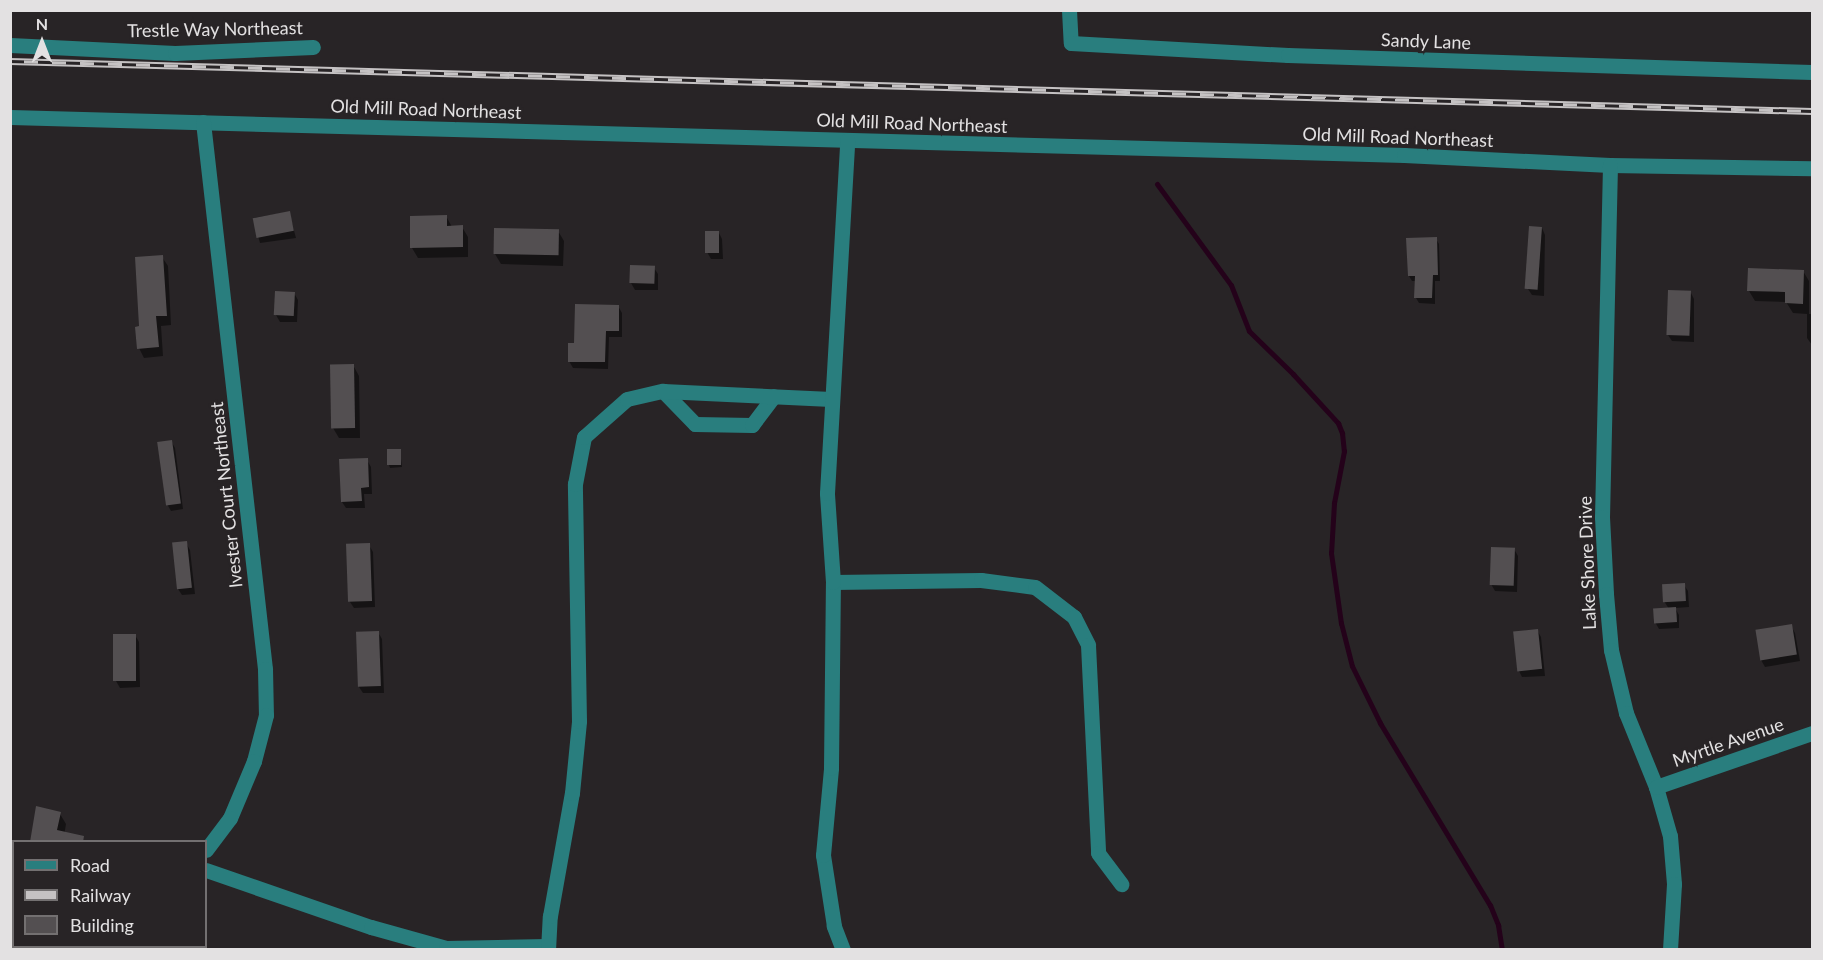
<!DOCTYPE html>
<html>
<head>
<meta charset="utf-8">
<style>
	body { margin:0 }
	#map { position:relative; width:1823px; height:960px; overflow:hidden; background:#282426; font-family:Lato,sans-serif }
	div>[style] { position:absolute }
	.shadow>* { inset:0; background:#0007 }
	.stream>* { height:5px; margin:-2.5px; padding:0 2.5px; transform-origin:2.5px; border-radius:2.5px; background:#24021a }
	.building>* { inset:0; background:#534f51; transform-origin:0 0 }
	.minor>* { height:15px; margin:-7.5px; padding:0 7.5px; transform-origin:7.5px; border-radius:7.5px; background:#297e7e }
	.rail>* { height:7px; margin-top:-3.5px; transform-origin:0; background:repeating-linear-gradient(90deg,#282426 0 14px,#c5c2c3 0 28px); box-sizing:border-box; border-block:2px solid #c5c2c3 }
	span { translate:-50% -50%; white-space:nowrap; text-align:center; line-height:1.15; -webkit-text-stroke:5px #282426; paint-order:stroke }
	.street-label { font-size:18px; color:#e3e1e2 }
	.frame { position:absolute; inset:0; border:12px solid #e3e1e2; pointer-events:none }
	.legend { position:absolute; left:12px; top:840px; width:195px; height:108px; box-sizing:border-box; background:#282426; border:2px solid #737071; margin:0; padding:8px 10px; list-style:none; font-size:18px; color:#e3e1e2 }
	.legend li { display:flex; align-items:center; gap:12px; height:30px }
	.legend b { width:30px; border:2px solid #737071 }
	.north { position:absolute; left:12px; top:12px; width:60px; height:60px; -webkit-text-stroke:4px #282426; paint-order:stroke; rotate:0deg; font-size:16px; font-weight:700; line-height:24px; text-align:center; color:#e3e1e2 }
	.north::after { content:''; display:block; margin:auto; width:21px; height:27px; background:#e3e1e2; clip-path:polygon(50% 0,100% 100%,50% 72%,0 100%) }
</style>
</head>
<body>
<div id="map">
	<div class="shadow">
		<i style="clip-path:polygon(289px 212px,296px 238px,260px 243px,253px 218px)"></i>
		<i style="clip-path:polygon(446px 216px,452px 227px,462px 227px,468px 237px,468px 257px,418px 258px,412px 248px)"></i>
		<i style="clip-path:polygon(1542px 228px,1545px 235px,1544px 296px,1532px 295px,1528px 289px)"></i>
		<i style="clip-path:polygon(558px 231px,564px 241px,563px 266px,501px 264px,495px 254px)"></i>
		<i style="clip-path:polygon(719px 233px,722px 239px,723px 259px,711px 259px,707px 252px)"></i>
		<i style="clip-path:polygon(1436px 239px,1439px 244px,1440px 281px,1435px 281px,1435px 304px,1419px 303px,1416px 298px,1416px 281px,1412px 281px,1409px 276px)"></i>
		<i style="clip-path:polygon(162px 257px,168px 266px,171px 325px,161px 326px,163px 356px,144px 358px,139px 348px,141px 328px)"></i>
		<i style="clip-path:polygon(654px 268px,658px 274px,658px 290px,635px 290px,631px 283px)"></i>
		<i style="clip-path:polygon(1803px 271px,1809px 281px,1809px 314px,1812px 314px,1812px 345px,1807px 338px,1807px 314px,1793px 313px,1786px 302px,1755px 301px,1749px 291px)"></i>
		<i style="clip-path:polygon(294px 293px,298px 300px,297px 322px,280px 322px,276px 315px)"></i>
		<i style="clip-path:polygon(1691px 293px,1694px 299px,1694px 342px,1672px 341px,1668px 335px)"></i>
		<i style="clip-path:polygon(618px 306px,622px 313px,622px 337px,609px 337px,608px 369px,573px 368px,569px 361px,575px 345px)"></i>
		<i style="clip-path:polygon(353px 365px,359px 376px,360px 438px,339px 438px,333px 428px)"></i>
		<i style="clip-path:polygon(171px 441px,175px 448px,183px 509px,171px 511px,167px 504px)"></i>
		<i style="clip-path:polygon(400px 451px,402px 467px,390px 468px,389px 465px)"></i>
		<i style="clip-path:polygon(367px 460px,371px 467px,372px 494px,364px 494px,365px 508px,346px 508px,342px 502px)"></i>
		<i style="clip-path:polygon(186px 543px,190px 550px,195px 594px,182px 595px,178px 589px)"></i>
		<i style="clip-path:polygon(369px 545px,373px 552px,375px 607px,354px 608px,350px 602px)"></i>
		<i style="clip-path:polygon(1514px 549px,1518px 556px,1517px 592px,1495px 591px,1491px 584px)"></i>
		<i style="clip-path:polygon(1684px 585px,1688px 591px,1689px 607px,1675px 608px,1679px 615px,1679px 628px,1659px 629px,1655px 622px,1669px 609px,1664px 601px)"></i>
		<i style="clip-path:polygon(1791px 626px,1795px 633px,1800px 661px,1765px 667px,1761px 660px,1757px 632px)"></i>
		<i style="clip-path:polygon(1537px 630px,1541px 637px,1545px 676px,1522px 677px,1519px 671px)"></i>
		<i style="clip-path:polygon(378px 632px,382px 639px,384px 693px,363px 693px,359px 687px)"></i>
		<i style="clip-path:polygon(135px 635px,139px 642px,140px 687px,120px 688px,116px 681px)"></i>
		<i style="clip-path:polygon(60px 814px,66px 824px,63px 842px,30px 842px)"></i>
	</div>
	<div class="stream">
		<i style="left:1157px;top:184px;width:125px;rotate:53.8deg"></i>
		<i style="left:1231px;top:285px;width:49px;rotate:68.6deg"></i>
		<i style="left:1249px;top:331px;width:62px;rotate:44.3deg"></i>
		<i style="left:1293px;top:374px;width:67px;rotate:47.4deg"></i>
		<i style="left:1338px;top:423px;width:11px;rotate:68deg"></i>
		<i style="left:1342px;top:433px;width:18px;rotate:84deg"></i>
		<i style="left:1344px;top:451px;width:53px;rotate:100.9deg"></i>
		<i style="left:1334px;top:503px;width:50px;rotate:93.4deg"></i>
		<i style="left:1331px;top:553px;width:71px;rotate:81.9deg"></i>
		<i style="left:1341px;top:623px;width:44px;rotate:75.7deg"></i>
		<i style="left:1352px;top:666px;width:64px;rotate:63.8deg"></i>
		<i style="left:1380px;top:723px;width:213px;rotate:58.9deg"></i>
		<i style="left:1490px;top:905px;width:22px;rotate:68deg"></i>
		<i style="left:1498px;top:925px;width:25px;rotate:81deg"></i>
	</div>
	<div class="building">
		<i style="left:290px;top:211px;width:20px;height:38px;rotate:79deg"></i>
		<i style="clip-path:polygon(447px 215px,447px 226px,463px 225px,463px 247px,410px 248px,410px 216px)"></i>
		<i style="left:1529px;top:226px;width:13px;height:63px;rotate:4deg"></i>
		<i style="left:494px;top:228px;width:65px;height:26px;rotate:1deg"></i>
		<i style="left:705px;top:231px;width:14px;height:22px"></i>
		<i style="clip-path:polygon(1437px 237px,1438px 275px,1433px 275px,1432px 298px,1414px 298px,1415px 276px,1408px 276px,1406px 238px)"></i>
		<i style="clip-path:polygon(163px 255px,167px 316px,156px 316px,159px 347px,137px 349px,135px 327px,139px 326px,135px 257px)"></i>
		<i style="left:630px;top:265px;width:25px;height:18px;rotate:2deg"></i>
		<i style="clip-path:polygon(1748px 268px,1804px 270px,1803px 304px,1785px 303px,1785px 292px,1747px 291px)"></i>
		<i style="left:1668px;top:290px;width:23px;height:45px;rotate:2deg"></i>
		<i style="left:275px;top:291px;width:20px;height:24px;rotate:3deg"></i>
		<i style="clip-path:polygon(575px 304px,619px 305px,619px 331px,606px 331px,605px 362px,568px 362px,568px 343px,574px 343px)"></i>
		<i style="left:354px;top:364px;width:64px;height:24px;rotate:89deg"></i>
		<i style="left:172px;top:440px;width:64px;height:15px;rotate:82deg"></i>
		<i style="left:401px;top:449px;width:16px;height:14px;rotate:90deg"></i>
		<i style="clip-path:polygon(368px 458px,369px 487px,361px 488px,362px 501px,341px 502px,339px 459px)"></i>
		<i style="left:187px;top:541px;width:47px;height:15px;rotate:84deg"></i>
		<i style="left:370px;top:543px;width:58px;height:24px;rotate:88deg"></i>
		<i style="left:1491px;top:547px;width:24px;height:38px;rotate:2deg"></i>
		<i style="left:1685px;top:583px;width:18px;height:23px;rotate:87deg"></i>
		<i style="left:1676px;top:607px;width:15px;height:23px;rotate:86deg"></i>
		<i style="left:1792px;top:624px;width:31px;height:37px;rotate:81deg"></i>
		<i style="left:1538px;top:629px;width:40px;height:25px;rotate:84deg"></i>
		<i style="left:379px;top:631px;width:55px;height:23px;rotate:88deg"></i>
		<i style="left:113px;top:634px;width:23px;height:47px"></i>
		<i style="clip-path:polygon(36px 806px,61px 812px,57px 830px,84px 836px,83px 842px,30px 842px)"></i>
	</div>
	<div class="minor">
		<i style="left:1069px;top:10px;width:33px;rotate:87deg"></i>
		<i style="left:1071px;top:43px;width:217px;rotate:3.2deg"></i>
		<i style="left:1288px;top:55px;width:524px;rotate:1.86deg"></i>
		<i style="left:10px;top:45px;width:165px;rotate:2.8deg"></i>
		<i style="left:175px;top:53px;width:138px;rotate:-2.5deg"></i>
		<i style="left:10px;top:117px;width:1395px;rotate:1.56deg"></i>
		<i style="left:1404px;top:155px;width:206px;rotate:2.8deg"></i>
		<i style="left:1610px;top:165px;width:202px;rotate:0.9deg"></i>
		<i style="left:203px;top:122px;width:551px;rotate:83.53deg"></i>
		<i style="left:265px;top:669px;width:46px;rotate:88.8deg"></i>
		<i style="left:266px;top:715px;width:48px;rotate:104.6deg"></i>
		<i style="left:254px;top:761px;width:62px;rotate:112.8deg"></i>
		<i style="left:230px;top:818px;width:40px;rotate:127deg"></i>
		<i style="left:1610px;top:165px;width:352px;rotate:91.3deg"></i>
		<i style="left:1602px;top:517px;width:77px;rotate:87deg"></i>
		<i style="left:1606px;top:594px;width:56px;rotate:84.9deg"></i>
		<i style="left:1611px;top:650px;width:65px;rotate:76.6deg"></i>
		<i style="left:1626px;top:713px;width:80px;rotate:67.9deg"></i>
		<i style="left:1656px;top:787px;width:51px;rotate:74.1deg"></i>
		<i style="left:1670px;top:836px;width:48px;rotate:85.2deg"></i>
		<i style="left:1674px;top:884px;width:66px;rotate:93.5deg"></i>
		<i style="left:663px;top:391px;width:46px;rotate:45.9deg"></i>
		<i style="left:695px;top:424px;width:57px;rotate:1deg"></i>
		<i style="left:752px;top:425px;width:36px;rotate:-53deg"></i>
		<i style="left:833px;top:582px;width:148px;rotate:-0.8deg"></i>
		<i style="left:981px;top:580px;width:54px;rotate:7.4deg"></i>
		<i style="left:1035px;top:587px;width:49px;rotate:37.6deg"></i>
		<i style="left:1074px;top:617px;width:31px;rotate:63deg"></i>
		<i style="left:1088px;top:645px;width:208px;rotate:87.2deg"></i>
		<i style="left:1098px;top:853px;width:39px;rotate:53deg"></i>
		<i style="left:1656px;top:787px;width:165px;rotate:-19.1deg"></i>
		<i style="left:206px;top:870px;width:175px;rotate:19.1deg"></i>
		<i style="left:371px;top:927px;width:78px;rotate:15.6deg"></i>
		<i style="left:446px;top:948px;width:101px;rotate:-1.1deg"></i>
		<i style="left:135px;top:950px;width:4px;rotate:-63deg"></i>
		<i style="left:548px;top:950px;width:34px;rotate:-87deg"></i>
		<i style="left:550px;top:916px;width:125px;rotate:-79.9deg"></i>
		<i style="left:572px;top:793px;width:72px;rotate:-84.4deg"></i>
		<i style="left:579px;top:721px;width:237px;rotate:-91deg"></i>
		<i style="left:575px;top:484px;width:48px;rotate:-79.2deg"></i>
		<i style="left:584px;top:437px;width:57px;rotate:-41.5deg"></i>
		<i style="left:627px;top:399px;width:37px;rotate:-13deg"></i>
		<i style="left:663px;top:391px;width:168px;rotate:2.7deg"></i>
		<i style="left:843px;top:950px;width:26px;rotate:-111deg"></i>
		<i style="left:834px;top:926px;width:72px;rotate:-98.8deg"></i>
		<i style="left:823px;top:855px;width:87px;rotate:-84.7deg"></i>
		<i style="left:831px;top:768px;width:186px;rotate:-89.4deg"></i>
		<i style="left:833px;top:582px;width:89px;rotate:-93.9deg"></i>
		<i style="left:827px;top:493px;width:353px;rotate:-86.7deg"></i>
	</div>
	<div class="rail">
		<i style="left:10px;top:61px;width:1803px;rotate:1.59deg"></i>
	</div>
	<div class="street-label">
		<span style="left:215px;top:29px;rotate:-1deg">Trestle Way Northeast</span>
		<span style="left:1426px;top:41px;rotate:2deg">Sandy Lane</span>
		<span style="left:426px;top:109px;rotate:2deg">Old Mill Road Northeast</span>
		<span style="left:912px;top:123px;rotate:2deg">Old Mill Road Northeast</span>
		<span style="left:1398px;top:137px;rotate:2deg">Old Mill Road Northeast</span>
		<span style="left:226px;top:495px;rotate:-96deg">Ivester Court Northeast</span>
		<span style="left:1587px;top:563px;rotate:-92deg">Lake Shore Drive</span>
		<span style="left:1728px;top:742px;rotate:-19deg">Myrtle Avenue</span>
	</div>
	<div class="frame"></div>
	<ul class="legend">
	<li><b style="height:8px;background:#297e7e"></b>Road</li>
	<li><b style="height:8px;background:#c5c2c3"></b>Railway</li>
	<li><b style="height:16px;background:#534f51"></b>Building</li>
	</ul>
	<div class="north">N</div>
</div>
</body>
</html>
